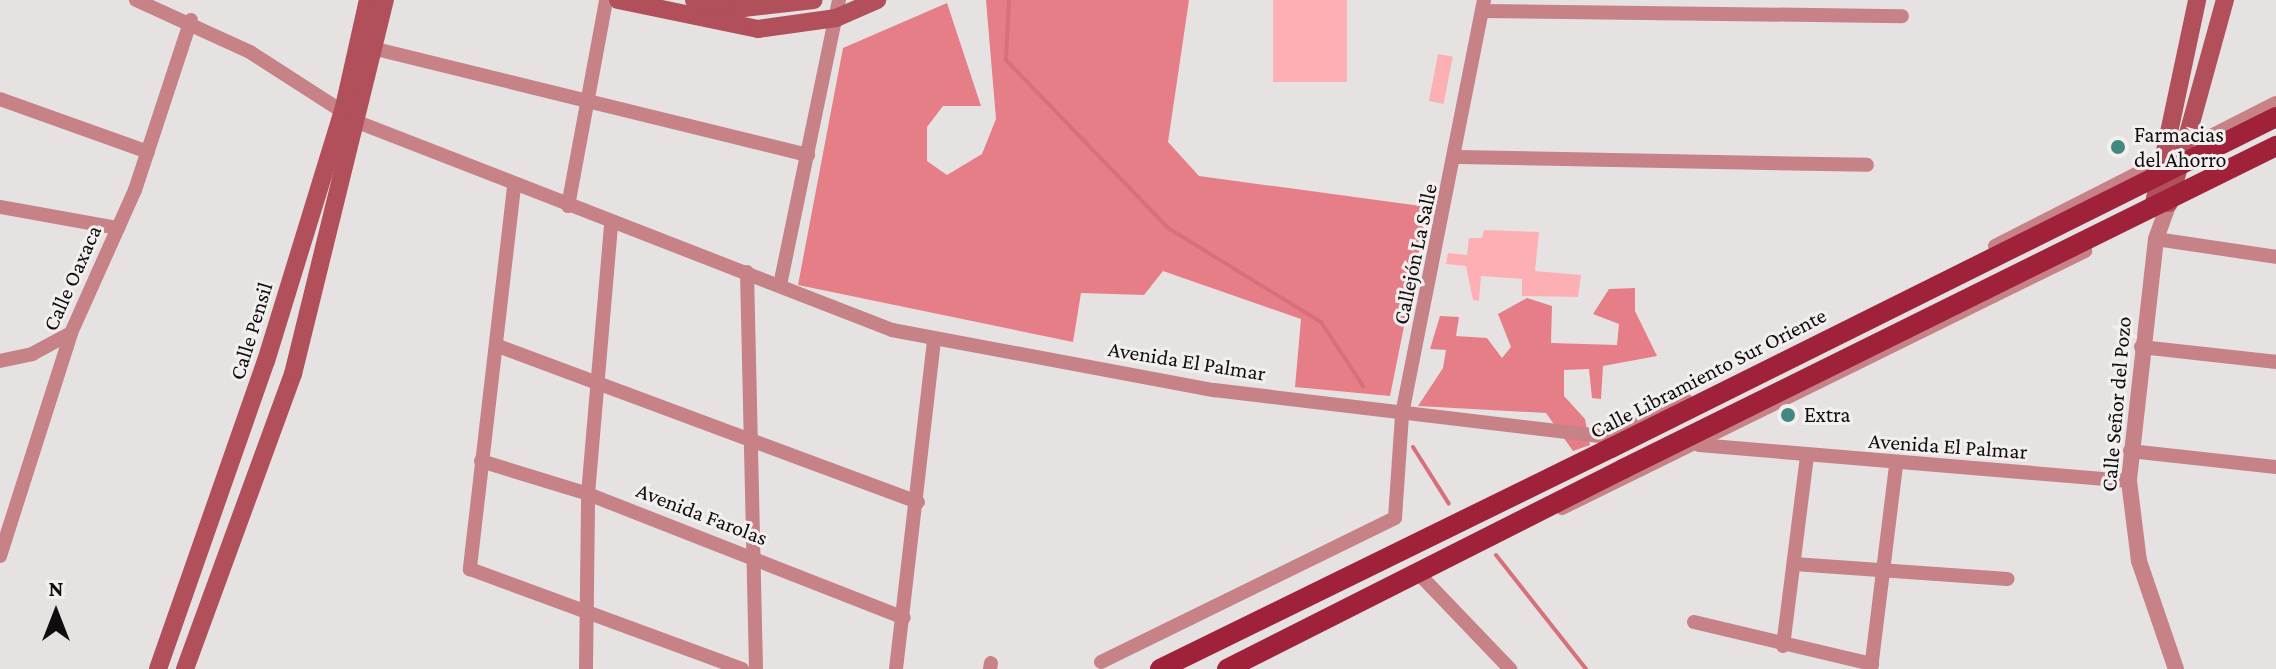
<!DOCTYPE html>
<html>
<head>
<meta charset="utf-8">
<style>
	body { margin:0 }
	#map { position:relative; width:2276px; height:669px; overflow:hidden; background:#e6e2e2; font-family:"Crimson Pro",serif }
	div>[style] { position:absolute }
	.green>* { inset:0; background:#fdb0b4; transform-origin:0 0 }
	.forest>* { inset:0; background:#e67e87 }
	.stream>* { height:4px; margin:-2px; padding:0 2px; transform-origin:2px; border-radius:2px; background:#d77079 }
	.minor>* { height:14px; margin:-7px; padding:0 7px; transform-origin:7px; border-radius:7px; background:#c68286 }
	.tertiary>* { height:16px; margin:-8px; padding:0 8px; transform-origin:8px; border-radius:8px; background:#c68286 }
	.secondary>* { height:18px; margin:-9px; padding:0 9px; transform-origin:9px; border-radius:9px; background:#b14f5a }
	.primary>* { height:20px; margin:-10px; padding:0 10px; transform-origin:10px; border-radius:10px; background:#9f213a }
	.primary-bridge>* { height:20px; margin:-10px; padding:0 10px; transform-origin:10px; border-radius:10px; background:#9f213a }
	.dots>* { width:22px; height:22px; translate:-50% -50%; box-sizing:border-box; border:4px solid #f4efef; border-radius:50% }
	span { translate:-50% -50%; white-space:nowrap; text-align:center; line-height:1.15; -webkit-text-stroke:6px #f4efef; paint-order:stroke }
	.poi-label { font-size:22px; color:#0f0d0d }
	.left { translate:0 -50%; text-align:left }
	.street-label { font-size:22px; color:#0f0d0d }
	.north { position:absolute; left:16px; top:573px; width:80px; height:80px; -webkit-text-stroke:6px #f4efef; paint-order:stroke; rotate:0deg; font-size:22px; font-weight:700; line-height:32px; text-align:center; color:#0f0d0d }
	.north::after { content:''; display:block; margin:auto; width:28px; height:36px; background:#0f0d0d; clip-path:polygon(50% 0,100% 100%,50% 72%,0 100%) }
</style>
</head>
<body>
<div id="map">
	<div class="green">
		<i style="left:1273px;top:0;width:74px;height:82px"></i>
		<i style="left:1438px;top:54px;width:15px;height:48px;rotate:11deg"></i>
		<i style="clip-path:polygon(1484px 230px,1539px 232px,1535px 271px,1581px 275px,1578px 297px,1522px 296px,1522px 279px,1481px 276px,1479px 301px,1473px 300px,1466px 266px,1446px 264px,1448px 253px,1467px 255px,1469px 238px,1482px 238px)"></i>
	</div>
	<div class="forest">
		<i style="clip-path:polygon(986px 0,1189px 0,1168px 142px,1199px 176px,1428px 207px,1390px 396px,1295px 387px,1301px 319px,1163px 271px,1144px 295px,1081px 293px,1073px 342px,798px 285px,843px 48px,947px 3px,981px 106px,943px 106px,927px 127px,927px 161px,947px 175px,982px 154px,996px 119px)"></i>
		<i style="clip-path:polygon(1635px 288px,1635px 311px,1657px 356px,1603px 366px,1601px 399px,1592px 398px,1589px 369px,1564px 370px,1564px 396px,1585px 419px,1590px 445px,1573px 451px,1546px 413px,1418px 406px,1443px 368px,1446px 350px,1430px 349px,1440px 316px,1459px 317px,1456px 336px,1487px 338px,1502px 358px,1511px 347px,1498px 314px,1527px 298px,1552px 306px,1551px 343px,1617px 345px,1619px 324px,1593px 314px,1609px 289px)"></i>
	</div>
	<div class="stream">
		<i style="left:1009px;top:0;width:60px;rotate:92.9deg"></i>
		<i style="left:1006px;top:60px;width:233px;rotate:46deg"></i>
		<i style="left:1168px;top:228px;width:180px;rotate:31.6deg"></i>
		<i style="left:1321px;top:322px;width:77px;rotate:56.7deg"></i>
		<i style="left:1413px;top:447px;width:67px;rotate:57.7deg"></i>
		<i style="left:1496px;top:555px;width:145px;rotate:51.7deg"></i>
	</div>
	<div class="minor">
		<i style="left:136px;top:0;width:125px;rotate:24.5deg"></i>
		<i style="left:250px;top:52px;width:131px;rotate:32.8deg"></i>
		<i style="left:360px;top:123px;width:571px;rotate:21.26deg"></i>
		<i style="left:892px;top:330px;width:328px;rotate:10.6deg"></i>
		<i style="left:1214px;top:390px;width:416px;rotate:6.8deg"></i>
		<i style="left:1482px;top:11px;width:420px;rotate:0.7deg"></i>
		<i style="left:376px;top:49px;width:445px;rotate:13.8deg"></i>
		<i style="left:0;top:99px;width:157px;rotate:19.7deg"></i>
		<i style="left:1458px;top:157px;width:409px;rotate:1.1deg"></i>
		<i style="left:514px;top:187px;width:385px;rotate:96.6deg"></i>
		<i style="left:470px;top:569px;width:290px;rotate:20.2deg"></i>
		<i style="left:568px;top:206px;width:209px;rotate:-79.5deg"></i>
		<i style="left:0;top:207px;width:120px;rotate:10.1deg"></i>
		<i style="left:2156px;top:239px;width:121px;rotate:8.5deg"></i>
		<i style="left:1995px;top:246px;width:315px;rotate:-27deg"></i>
		<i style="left:747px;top:272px;width:397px;rotate:88.7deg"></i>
		<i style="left:780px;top:285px;width:291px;rotate:-78.3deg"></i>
		<i style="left:498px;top:346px;width:448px;rotate:20.4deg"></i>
		<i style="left:2141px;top:347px;width:136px;rotate:6.3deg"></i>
		<i style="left:0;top:361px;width:33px;rotate:-12deg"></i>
		<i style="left:32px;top:354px;width:44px;rotate:-28.3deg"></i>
		<i style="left:1611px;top:436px;width:83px;rotate:-25.6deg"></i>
		<i style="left:1699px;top:445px;width:432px;rotate:4.8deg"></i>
		<i style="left:2130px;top:451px;width:147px;rotate:6.3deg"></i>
		<i style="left:481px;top:461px;width:112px;rotate:17.1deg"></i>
		<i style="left:588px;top:494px;width:339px;rotate:21.4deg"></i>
		<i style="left:1562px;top:508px;width:583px;rotate:-26.17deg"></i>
		<i style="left:0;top:556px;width:234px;rotate:-72.3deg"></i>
		<i style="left:71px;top:333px;width:157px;rotate:-65.9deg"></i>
		<i style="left:135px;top:190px;width:179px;rotate:-71.8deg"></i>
		<i style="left:1794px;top:564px;width:214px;rotate:4deg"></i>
		<i style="left:1419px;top:574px;width:132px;rotate:46.2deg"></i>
		<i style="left:1694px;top:622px;width:183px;rotate:13.3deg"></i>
		<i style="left:1783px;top:646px;width:192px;rotate:-82.8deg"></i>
		<i style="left:1101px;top:662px;width:327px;rotate:-26.1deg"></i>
		<i style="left:1395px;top:518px;width:104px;rotate:-86.1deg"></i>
		<i style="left:1402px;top:414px;width:422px;rotate:-78.8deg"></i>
		<i style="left:586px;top:669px;width:175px;rotate:-89.3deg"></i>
		<i style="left:588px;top:494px;width:272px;rotate:-85.1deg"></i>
		<i style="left:896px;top:669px;width:329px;rotate:-83.4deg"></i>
		<i style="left:990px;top:669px;width:6px;rotate:-81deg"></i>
		<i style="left:1871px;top:669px;width:206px;rotate:-83deg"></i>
	</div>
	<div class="tertiary">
		<i style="left:2169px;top:203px;width:38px;rotate:110deg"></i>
		<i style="left:2156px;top:239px;width:244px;rotate:96.4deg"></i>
		<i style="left:2129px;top:481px;width:81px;rotate:82.9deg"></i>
		<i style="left:2139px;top:561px;width:114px;rotate:71.1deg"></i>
	</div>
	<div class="secondary">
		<i style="left:618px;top:0;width:143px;rotate:11.7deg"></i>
		<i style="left:758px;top:29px;width:79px;rotate:-8deg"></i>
		<i style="left:836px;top:18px;width:45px;rotate:-23.7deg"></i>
		<i style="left:694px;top:0;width:50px;rotate:9.3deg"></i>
		<i style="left:743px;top:8px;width:71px;rotate:-6.4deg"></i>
		<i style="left:2154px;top:203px;width:208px;rotate:-78deg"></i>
		<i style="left:2169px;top:203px;width:211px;rotate:-74.6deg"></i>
		<i style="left:158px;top:669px;width:326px;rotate:-70.7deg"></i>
		<i style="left:266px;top:361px;width:266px;rotate:-72.9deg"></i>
		<i style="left:344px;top:107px;width:110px;rotate:-77.4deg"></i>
		<i style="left:185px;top:669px;width:314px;rotate:-69.9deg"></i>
		<i style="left:293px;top:374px;width:385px;rotate:-76.2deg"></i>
	</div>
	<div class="primary">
		<i style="left:1160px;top:669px;width:502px;rotate:-26.11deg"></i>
		<i style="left:1227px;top:669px;width:444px;rotate:-26.8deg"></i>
	</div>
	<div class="primary-bridge">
		<i style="left:1611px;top:448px;width:743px;rotate:-26.46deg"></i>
		<i style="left:1623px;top:469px;width:729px;rotate:-26.32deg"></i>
	</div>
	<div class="dots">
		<i style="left:2118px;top:147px;background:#418883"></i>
		<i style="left:1788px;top:415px;background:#418883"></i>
	</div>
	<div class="poi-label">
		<span class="left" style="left:2134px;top:147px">Farmacias<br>del Ahorro</span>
		<span class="left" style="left:1804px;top:415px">Extra</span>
	</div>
	<div class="street-label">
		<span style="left:1415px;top:254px;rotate:-78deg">Callejón La Salle</span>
		<span style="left:72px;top:278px;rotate:-66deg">Calle Oaxaca</span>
		<span style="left:251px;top:331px;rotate:-73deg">Calle Pensil</span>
		<span style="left:1187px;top:361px;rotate:9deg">Avenida El Palmar</span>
		<span style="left:1708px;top:373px;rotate:-27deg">Calle Libramiento Sur Oriente</span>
		<span style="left:2116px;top:404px;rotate:-85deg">Calle Señor del Pozo</span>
		<span style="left:1948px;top:446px;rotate:4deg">Avenida El Palmar</span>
		<span style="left:702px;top:514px;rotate:21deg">Avenida Farolas</span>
	</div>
	<div class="north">N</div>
</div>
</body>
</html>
